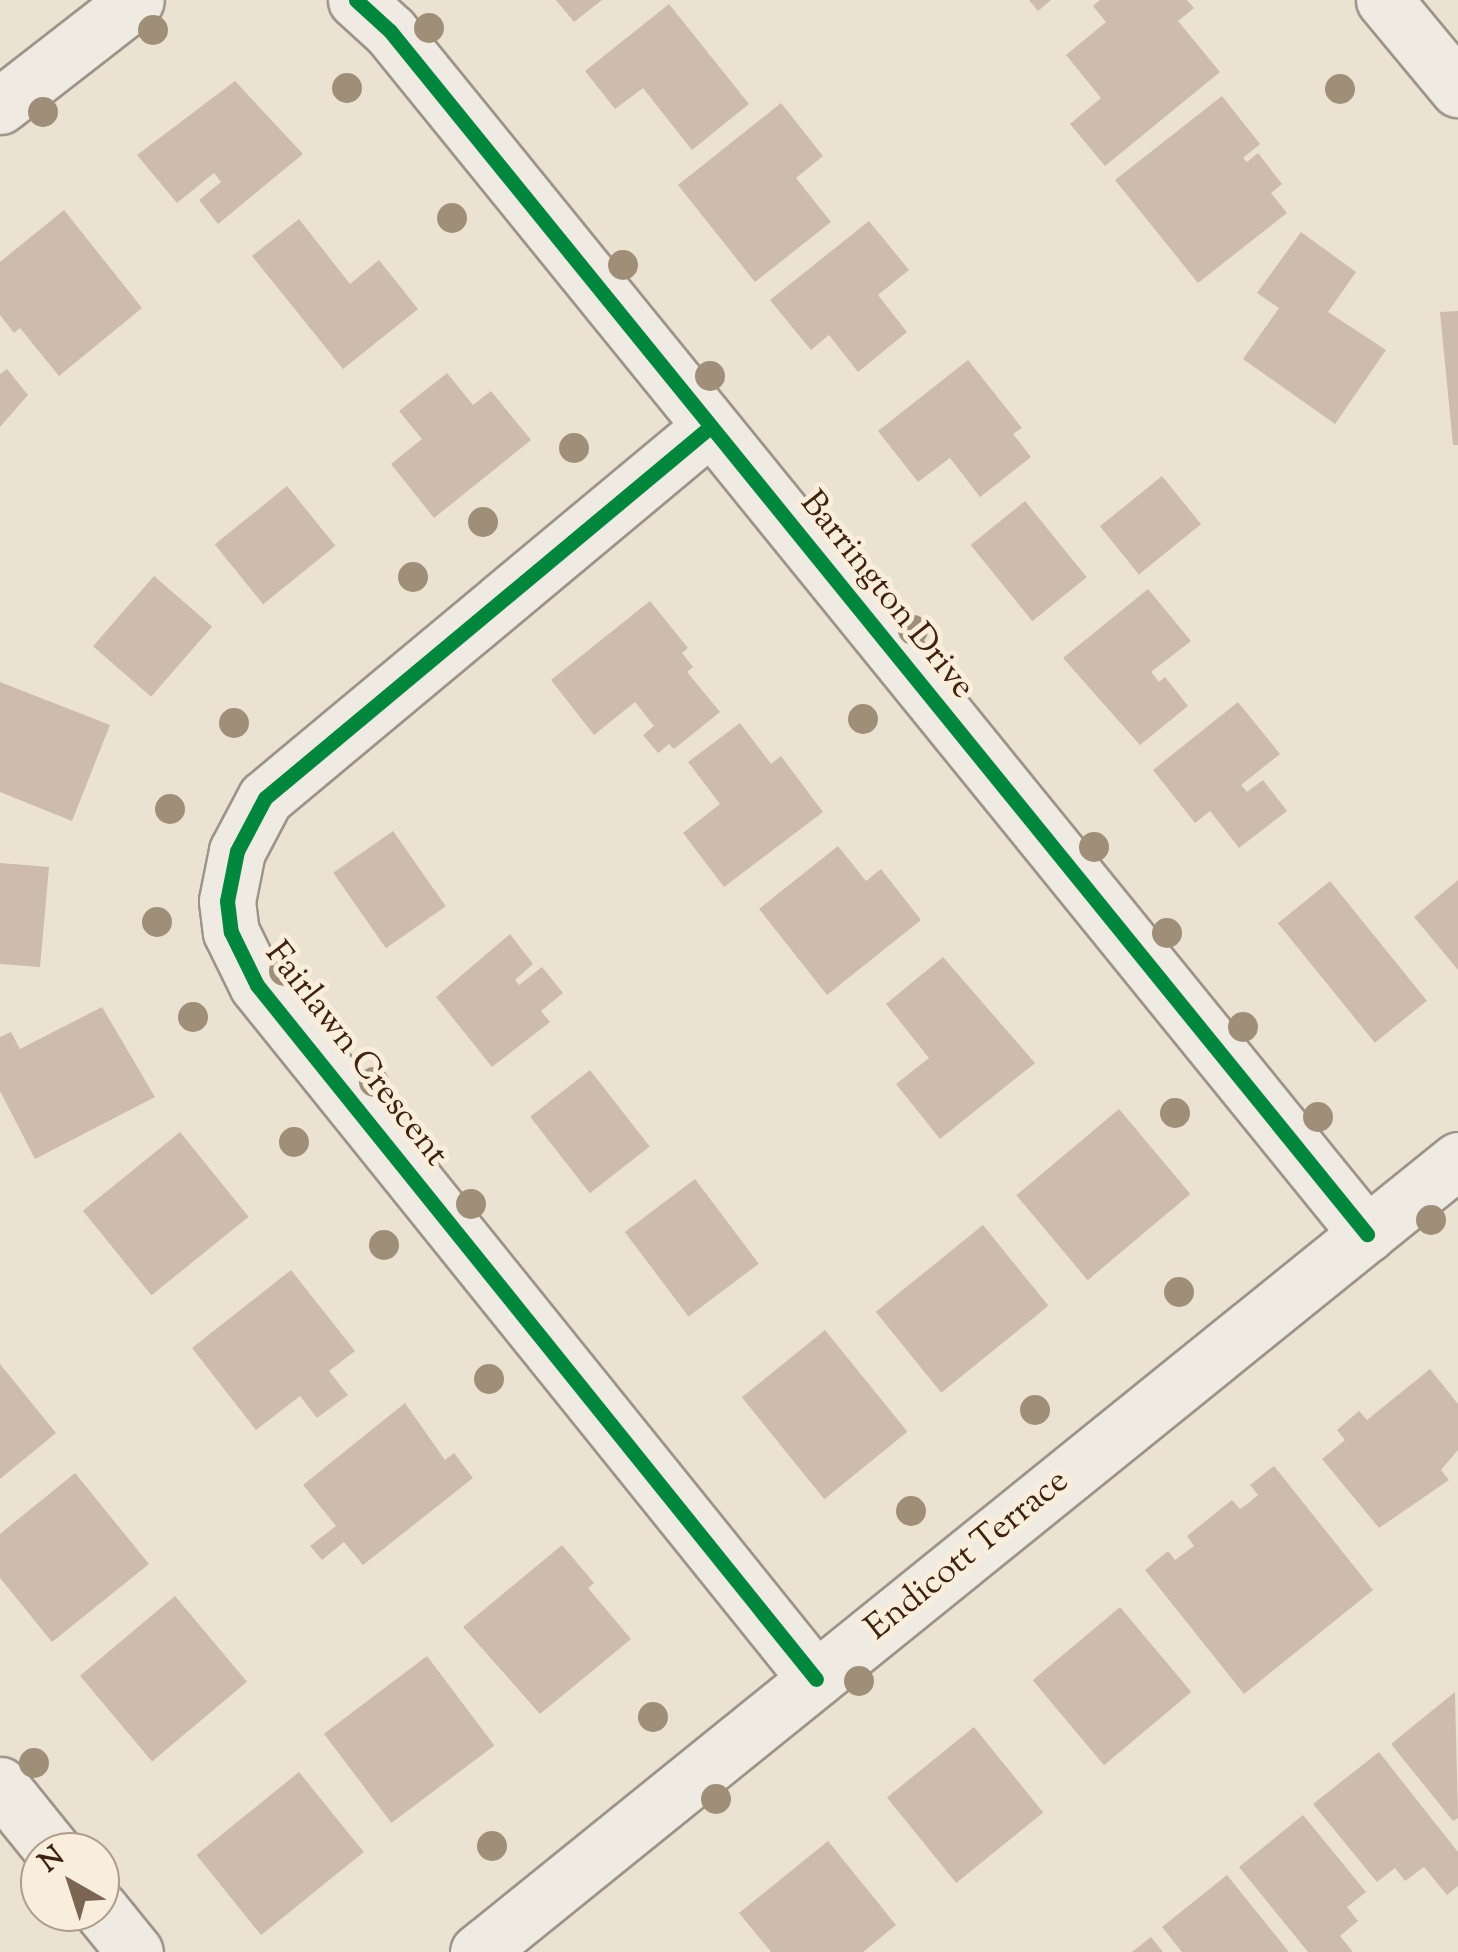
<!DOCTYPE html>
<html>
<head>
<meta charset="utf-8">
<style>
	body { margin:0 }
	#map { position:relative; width:1458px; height:1952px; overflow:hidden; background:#ece2d2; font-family:"Sorts Mill Goudy",serif }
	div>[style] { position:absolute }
	.building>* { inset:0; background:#cdbcae; transform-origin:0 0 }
	.roads { filter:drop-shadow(2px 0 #9d9489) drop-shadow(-2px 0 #9d9489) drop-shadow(0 2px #9d9489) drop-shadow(0 -2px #9d9489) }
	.minor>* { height:55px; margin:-27.5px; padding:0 27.5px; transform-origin:27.5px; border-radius:27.5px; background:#efeae2 }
	.cycleway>* { height:15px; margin:-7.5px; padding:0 7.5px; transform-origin:7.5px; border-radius:7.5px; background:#00873e }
	.trees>* { width:30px; height:30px; margin:-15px; border-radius:50%; background:#9f8f78 }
	span { translate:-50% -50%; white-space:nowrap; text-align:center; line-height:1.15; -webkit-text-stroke:10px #f9eedb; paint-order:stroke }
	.street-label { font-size:35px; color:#3f230f }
	.north { position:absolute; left:20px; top:1832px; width:100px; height:100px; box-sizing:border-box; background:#f9eedb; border:2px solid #af9d89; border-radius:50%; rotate:321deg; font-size:28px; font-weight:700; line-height:40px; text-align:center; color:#3f230f }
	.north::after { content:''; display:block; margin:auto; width:35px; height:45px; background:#7c6653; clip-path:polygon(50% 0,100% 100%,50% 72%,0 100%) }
</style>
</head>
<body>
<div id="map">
	<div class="building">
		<i style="clip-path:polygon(556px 0,602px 0,574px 22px)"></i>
		<i style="clip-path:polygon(1029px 0,1051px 0,1038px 11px)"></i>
		<i style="clip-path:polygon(1100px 0,1187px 0,1194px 8px,1178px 21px,1220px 72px,1105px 166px,1070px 124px,1101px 98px,1066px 55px,1106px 22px,1093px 6px)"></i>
		<i style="clip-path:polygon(669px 4px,749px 104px,692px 150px,643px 88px,615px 109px,585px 71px)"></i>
		<i style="clip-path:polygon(235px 81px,303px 154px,218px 224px,199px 200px,221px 182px,214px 173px,177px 203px,137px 155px)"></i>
		<i style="clip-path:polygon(1222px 96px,1260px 144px,1243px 158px,1247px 162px,1258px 153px,1282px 184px,1271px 193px,1287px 213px,1198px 283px,1115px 180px)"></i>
		<i style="clip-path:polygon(781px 103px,823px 156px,796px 178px,831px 222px,755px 282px,678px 185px)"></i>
		<i style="clip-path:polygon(64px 210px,142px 308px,59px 376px,20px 328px,14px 333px,0 315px,0 262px)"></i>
		<i style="clip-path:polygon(299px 219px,350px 284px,379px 260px,418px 309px,343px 369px,252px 256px)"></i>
		<i style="clip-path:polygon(869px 221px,909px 270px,878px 295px,907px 332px,858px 372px,829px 335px,811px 350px,770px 300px)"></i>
		<i style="clip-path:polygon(1301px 232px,1356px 272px,1328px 312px,1386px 350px,1335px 424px,1243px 359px,1279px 308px,1257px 293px)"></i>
		<i style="clip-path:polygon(1458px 311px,1458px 445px,1453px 445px,1440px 312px)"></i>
		<i style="clip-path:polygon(968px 360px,1022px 428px,1013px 434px,1031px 457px,980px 497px,950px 458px,918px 482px,878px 431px)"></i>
		<i style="clip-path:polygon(7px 369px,28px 395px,0 427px,0 374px)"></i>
		<i style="clip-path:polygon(447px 373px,473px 405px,491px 391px,531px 440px,434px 518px,391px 464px,422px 439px,399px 411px)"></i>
		<i style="left:1162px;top:476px;width:62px;height:80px;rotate:51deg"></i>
		<i style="left:287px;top:486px;width:77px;height:93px;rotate:51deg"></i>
		<i style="left:1025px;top:501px;width:98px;height:70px;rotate:51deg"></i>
		<i style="left:154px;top:576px;width:77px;height:93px;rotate:41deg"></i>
		<i style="clip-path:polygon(1148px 589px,1191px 641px,1151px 672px,1159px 682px,1165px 677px,1188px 706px,1140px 745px,1063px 658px)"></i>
		<i style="clip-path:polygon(650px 601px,688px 648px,682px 653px,693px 667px,687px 672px,720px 712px,674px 749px,669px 744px,658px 753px,643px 735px,654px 726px,635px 702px,594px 735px,551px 680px)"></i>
		<i style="clip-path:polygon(0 682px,110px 725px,72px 821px,0 792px)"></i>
		<i style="clip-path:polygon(1238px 702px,1280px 754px,1241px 785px,1247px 792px,1263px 780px,1287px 811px,1239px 848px,1210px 811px,1195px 823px,1153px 770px)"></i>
		<i style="clip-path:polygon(740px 723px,771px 764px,781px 756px,823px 812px,724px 887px,683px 833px,720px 804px,688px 762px)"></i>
		<i style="left:393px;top:831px;width:92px;height:73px;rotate:55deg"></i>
		<i style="clip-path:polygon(838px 846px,866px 881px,881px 869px,921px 920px,827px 995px,759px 909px)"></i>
		<i style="clip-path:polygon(0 863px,49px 867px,40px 967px,0 964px)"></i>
		<i style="clip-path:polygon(1458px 880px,1458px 970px,1414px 917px)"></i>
		<i style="left:1330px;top:881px;width:154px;height:67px;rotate:51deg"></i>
		<i style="clip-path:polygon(510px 934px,533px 964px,515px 980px,519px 985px,542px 967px,563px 993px,541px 1011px,550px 1022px,492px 1067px,436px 997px)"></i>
		<i style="clip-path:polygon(943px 957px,1035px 1063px,940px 1139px,896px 1084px,929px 1058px,886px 1004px)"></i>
		<i style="clip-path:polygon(102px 1007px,155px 1097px,35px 1159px,0 1091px,0 1037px,11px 1032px,20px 1049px)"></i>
		<i style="left:590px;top:1070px;width:97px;height:76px;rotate:52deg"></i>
		<i style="left:1119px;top:1109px;width:111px;height:134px;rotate:50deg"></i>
		<i style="left:180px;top:1132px;width:109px;height:125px;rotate:51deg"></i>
		<i style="left:695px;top:1179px;width:106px;height:88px;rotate:53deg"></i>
		<i style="left:983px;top:1225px;width:104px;height:138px;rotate:51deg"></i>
		<i style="clip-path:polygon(291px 1270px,355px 1351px,329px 1371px,348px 1395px,317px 1418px,300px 1396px,256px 1430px,192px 1348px)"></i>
		<i style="left:825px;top:1330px;width:131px;height:107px;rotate:51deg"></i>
		<i style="clip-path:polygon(0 1364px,56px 1433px,0 1479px)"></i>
		<i style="clip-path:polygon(1430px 1369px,1458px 1404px,1458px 1450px,1441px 1470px,1449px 1480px,1379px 1528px,1322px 1459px,1345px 1440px,1337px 1430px,1359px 1411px,1367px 1420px)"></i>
		<i style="clip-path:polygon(405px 1403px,445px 1460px,454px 1453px,473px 1478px,363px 1565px,344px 1542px,322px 1560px,310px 1546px,336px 1526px,303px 1485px)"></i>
		<i style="clip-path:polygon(1274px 1466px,1373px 1590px,1244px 1694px,1145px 1570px,1168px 1551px,1175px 1560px,1194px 1546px,1187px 1536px,1232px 1500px,1240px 1509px,1250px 1502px,1258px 1495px,1250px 1485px)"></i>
		<i style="clip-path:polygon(75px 1473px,149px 1564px,52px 1642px,0 1578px,0 1534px)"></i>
		<i style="clip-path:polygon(562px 1545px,594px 1583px,588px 1588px,631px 1639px,540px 1714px,463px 1627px)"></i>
		<i style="left:175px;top:1596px;width:112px;height:124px;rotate:50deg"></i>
		<i style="left:1120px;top:1607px;width:111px;height:114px;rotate:50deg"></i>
		<i style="left:427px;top:1656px;width:112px;height:129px;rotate:53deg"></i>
		<i style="clip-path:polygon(1455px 1692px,1458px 1818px,1453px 1821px,1391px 1744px)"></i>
		<i style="left:974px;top:1727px;width:110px;height:112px;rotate:51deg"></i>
		<i style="clip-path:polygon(1379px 1752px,1458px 1852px,1458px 1886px,1447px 1895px,1424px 1867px,1405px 1881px,1395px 1868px,1377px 1882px,1313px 1804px)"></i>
		<i style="left:299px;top:1772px;width:103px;height:132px;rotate:51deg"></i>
		<i style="clip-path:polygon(1303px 1815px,1366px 1892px,1347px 1907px,1358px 1921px,1340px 1936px,1353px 1952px,1308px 1952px,1239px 1867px)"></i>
		<i style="clip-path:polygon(828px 1841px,896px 1925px,863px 1952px,771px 1952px,739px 1913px)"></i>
		<i style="clip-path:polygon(1227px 1875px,1289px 1952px,1182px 1952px,1162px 1927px)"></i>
		<i style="clip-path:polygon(1151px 1937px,1163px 1952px,1132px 1952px)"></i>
	</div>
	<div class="roads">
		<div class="minor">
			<i style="left:356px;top:0;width:46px;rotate:42.4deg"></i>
			<i style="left:390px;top:31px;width:1550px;rotate:50.92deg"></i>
			<i style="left:1384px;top:0;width:116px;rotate:50.3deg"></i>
			<i style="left:0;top:106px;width:172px;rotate:-37.9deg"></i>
			<i style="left:710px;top:427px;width:579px;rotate:140.18deg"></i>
			<i style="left:265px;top:798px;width:60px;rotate:117.8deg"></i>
			<i style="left:237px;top:851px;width:51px;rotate:101.3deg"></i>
			<i style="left:227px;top:901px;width:31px;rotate:83deg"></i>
			<i style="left:231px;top:932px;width:59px;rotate:63.9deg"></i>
			<i style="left:257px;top:985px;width:891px;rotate:51.15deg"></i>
			<i style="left:0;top:1785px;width:86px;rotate:51.1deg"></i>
			<i style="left:100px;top:1909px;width:55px;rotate:50.9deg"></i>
			<i style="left:478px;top:1952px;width:1260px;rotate:-38.94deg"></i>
		</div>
	</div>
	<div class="cycleway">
		<i style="left:356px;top:0;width:46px;rotate:42.4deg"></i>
		<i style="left:390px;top:31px;width:1550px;rotate:50.92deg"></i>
		<i style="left:710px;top:427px;width:579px;rotate:140.18deg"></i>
		<i style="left:265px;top:798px;width:60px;rotate:117.8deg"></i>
		<i style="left:237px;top:851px;width:51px;rotate:101.3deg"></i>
		<i style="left:227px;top:901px;width:31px;rotate:83deg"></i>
		<i style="left:231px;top:932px;width:59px;rotate:63.9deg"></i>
		<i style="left:257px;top:985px;width:891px;rotate:51.15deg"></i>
	</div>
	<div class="trees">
		<i style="left:429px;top:28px"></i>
		<i style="left:153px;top:30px"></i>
		<i style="left:347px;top:88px"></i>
		<i style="left:1340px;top:89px"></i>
		<i style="left:43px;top:112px"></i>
		<i style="left:452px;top:218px"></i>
		<i style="left:623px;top:265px"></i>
		<i style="left:710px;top:376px"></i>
		<i style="left:574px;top:448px"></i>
		<i style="left:483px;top:522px"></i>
		<i style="left:413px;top:577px"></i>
		<i style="left:913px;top:630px"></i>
		<i style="left:863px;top:719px"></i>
		<i style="left:234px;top:723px"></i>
		<i style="left:170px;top:809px"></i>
		<i style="left:1094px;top:847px"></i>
		<i style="left:157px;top:922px"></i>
		<i style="left:1167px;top:933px"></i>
		<i style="left:284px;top:971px"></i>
		<i style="left:193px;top:1017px"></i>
		<i style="left:1243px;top:1027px"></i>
		<i style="left:374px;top:1082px"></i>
		<i style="left:1175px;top:1113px"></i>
		<i style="left:1318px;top:1117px"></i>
		<i style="left:294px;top:1142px"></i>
		<i style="left:471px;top:1204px"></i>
		<i style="left:1431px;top:1220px"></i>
		<i style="left:384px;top:1245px"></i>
		<i style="left:1179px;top:1292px"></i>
		<i style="left:489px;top:1379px"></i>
		<i style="left:1035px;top:1410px"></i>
		<i style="left:911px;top:1511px"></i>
		<i style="left:859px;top:1681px"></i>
		<i style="left:653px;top:1717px"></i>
		<i style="left:34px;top:1763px"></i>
		<i style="left:716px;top:1799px"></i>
		<i style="left:492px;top:1846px"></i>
	</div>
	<div class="street-label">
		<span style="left:886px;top:596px;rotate:51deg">Barrington Drive</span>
		<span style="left:355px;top:1055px;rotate:52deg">Fairlawn Crescent</span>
		<span style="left:968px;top:1556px;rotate:-39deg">Endicott Terrace</span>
	</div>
	<div class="north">N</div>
</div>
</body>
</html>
